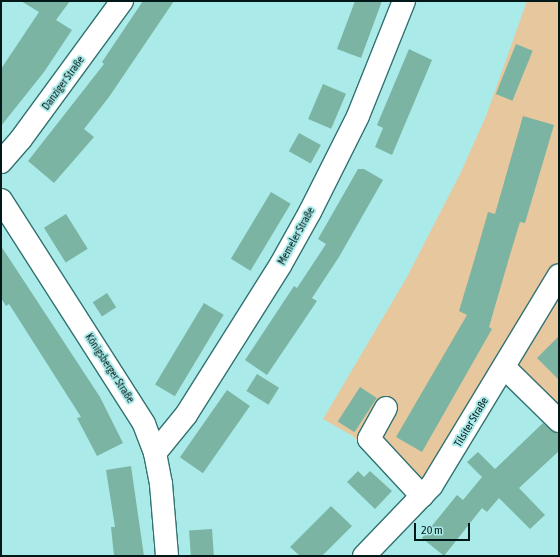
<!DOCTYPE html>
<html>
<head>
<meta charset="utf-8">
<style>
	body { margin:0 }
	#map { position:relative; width:560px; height:557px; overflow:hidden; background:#aaebe9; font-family:"Asap Condensed",sans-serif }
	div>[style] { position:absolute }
	.green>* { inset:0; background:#e7c79d }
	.building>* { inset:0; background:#7bb4a3; transform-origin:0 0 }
	.roads { filter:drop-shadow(1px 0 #337271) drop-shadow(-1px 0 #337271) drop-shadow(0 1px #337271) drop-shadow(0 -1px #337271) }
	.minor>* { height:22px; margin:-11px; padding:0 11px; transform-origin:11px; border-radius:11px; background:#fff }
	span { translate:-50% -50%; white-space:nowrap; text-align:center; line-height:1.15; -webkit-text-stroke:4px #aaebe9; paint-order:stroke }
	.street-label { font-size:11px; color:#001817 }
	.frame { position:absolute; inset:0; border:2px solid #001817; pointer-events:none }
	.scale { position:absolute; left:414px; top:523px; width:56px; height:18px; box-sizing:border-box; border:2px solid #001817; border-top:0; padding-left:5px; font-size:12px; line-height:14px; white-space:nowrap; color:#001817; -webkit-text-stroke:3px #aaebe9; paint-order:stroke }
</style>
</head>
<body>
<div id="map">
	<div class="green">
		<i style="clip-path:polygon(527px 1px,559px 1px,559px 421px,504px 367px,432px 485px,407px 490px,353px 436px,323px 419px,407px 277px,461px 172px,486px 116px)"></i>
	</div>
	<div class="building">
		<i style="clip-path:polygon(21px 1px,70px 1px,56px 20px,72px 30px,44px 72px,1px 126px,1px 69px,39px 12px)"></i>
		<i style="clip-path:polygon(143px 1px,174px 1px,109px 97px,84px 129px,94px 137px,54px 183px,28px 161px,104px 64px,102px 62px)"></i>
		<i style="clip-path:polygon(355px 1px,382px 1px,361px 58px,337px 49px)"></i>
		<i style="left:516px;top:44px;width:18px;height:54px;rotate:22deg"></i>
		<i style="clip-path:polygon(409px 49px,432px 60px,392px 155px,375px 147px,383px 128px,377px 125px)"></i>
		<i style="left:323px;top:84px;width:25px;height:38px;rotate:23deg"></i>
		<i style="clip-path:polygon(523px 116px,554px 125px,525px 223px,520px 222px,512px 248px,489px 327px,492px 329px,422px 452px,396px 437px,467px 315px,459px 311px,474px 261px,488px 212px,495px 214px)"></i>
		<i style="left:299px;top:133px;width:25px;height:21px;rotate:29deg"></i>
		<i style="clip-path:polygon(358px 169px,364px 169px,383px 180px,339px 257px,312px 298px,317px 301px,267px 375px,245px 360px,294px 286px,297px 288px,326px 244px,318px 239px)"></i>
		<i style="left:271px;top:192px;width:23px;height:78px;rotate:31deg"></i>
		<i style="left:66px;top:214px;width:41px;height:26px;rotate:58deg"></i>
		<i style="clip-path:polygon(1px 246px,100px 397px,123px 443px,97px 456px,77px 418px,81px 417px,9px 304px,6px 306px,1px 298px)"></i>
		<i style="left:107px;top:293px;width:17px;height:17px;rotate:57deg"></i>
		<i style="left:204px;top:303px;width:23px;height:95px;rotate:31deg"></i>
		<i style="clip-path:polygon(559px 336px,559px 380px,537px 358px)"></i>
		<i style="left:257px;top:374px;width:26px;height:20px;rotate:32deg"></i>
		<i style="left:360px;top:387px;width:20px;height:41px;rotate:33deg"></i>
		<i style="left:227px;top:390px;width:28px;height:82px;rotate:35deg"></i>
		<i style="clip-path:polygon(543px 423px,559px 435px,559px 451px,519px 488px,545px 515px,530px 529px,499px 498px,487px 512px,482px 508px,444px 556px,422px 538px,457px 495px,463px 500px,482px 477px,467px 462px,478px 452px,495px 469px)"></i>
		<i style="clip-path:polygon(131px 466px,144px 556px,114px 556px,111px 527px,115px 527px,106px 470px)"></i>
		<i style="clip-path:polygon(358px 471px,364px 477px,370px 471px,392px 491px,375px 509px,347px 482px)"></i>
		<i style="clip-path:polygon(331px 506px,352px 526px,322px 556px,300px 556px,290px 547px)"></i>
		<i style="left:212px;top:529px;width:27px;height:23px;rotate:86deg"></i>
	</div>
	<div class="roads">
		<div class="minor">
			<i style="left:1px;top:162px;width:30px;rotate:-49deg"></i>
			<i style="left:21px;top:139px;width:171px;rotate:-53.8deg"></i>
			<i style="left:1px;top:200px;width:266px;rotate:57.4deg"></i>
			<i style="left:144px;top:424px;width:31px;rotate:69deg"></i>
			<i style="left:155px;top:453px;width:32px;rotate:79deg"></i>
			<i style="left:161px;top:484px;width:72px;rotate:85.2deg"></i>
			<i style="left:504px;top:367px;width:77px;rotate:44.5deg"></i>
			<i style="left:386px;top:408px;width:35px;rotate:119deg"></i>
			<i style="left:369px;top:439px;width:78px;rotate:47.1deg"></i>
			<i style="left:155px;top:453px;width:49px;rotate:-50.8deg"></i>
			<i style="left:186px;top:415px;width:178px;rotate:-57.8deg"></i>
			<i style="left:281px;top:264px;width:60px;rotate:-60.9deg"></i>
			<i style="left:310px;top:212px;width:107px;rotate:-63.4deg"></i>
			<i style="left:358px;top:116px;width:124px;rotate:-68.2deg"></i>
			<i style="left:364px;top:556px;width:98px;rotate:-46.2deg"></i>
			<i style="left:432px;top:485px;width:245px;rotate:-58.8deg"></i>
		</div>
	</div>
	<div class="street-label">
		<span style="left:63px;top:83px;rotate:-54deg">Danziger Straße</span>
		<span style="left:296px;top:236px;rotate:-61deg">Memeler Straße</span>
		<span style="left:110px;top:368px;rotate:57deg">Königsberger Straße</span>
		<span style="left:471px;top:422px;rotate:-59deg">Tilsiter Straße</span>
	</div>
	<div class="frame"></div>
	<div class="scale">20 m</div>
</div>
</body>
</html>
